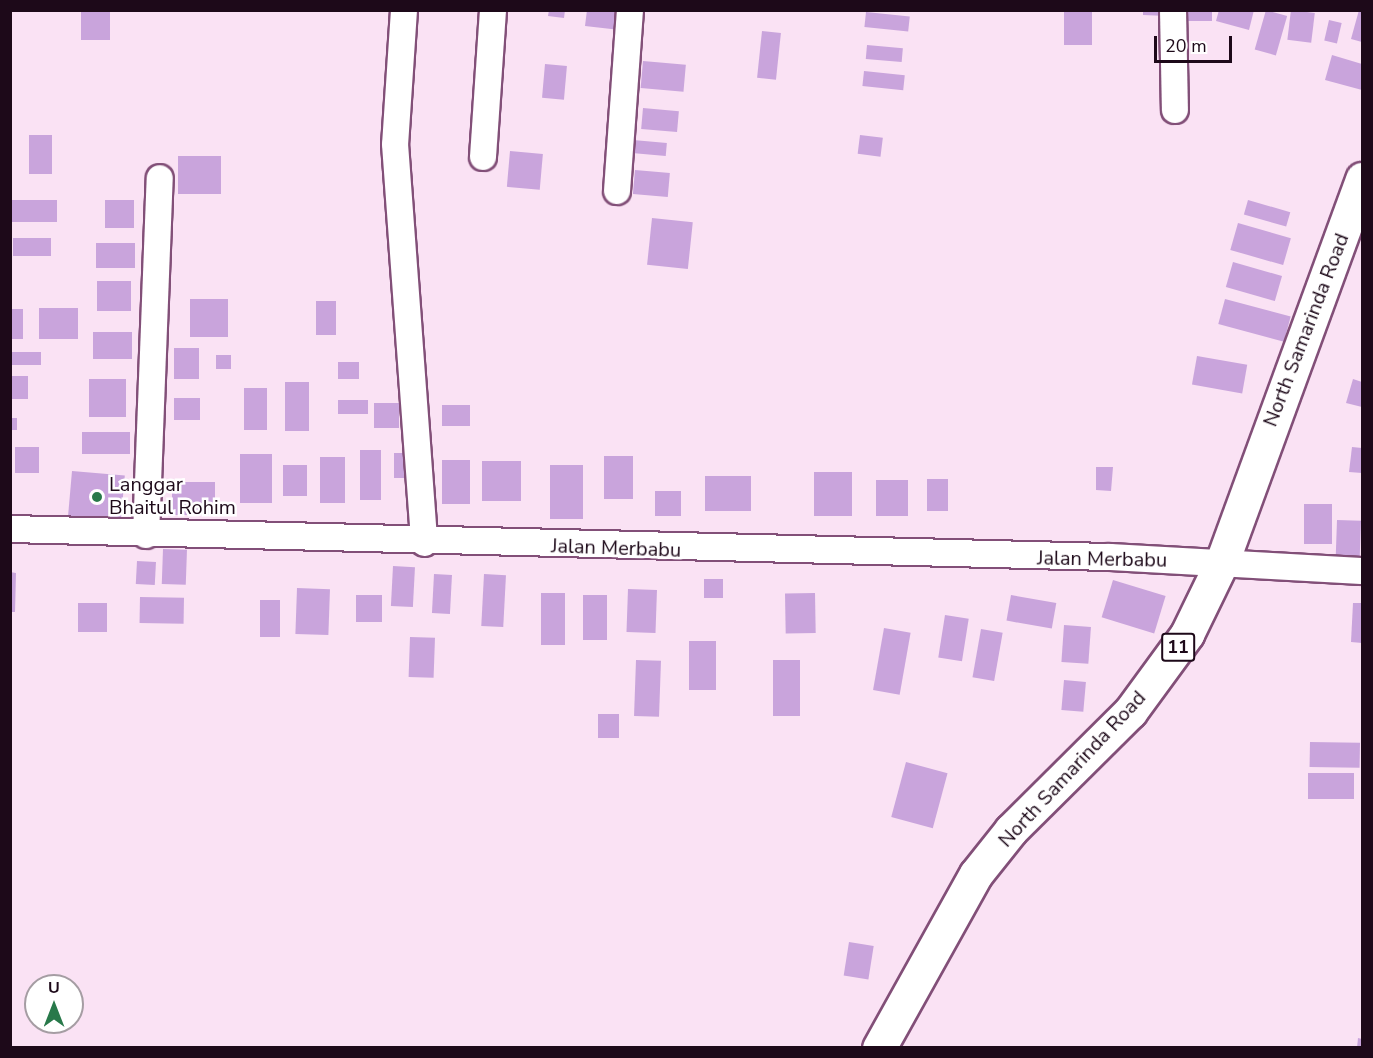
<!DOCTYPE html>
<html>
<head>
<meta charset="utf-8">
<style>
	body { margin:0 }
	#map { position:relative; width:1373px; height:1058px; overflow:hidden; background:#fae2f4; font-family:"Nunito Sans",sans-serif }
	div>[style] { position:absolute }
	.building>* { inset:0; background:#c9a4dc; transform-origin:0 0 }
	.roads { filter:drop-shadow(2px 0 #824f78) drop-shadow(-2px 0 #824f78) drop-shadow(0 2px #824f78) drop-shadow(0 -2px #824f78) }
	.street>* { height:26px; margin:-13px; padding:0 13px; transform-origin:13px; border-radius:13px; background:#fff }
	.highway>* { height:33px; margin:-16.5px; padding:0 16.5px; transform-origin:16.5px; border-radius:16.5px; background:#fff }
	.dots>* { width:16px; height:16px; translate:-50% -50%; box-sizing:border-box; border:3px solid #fff; border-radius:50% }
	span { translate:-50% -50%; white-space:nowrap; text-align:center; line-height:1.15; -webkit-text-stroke:5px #fff; paint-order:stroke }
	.shield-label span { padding:2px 4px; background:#fff; border:2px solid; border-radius:4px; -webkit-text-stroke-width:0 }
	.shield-label { font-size:18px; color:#1d0919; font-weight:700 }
	.street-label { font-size:20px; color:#1d0919 }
	.poi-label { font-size:20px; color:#1d0919 }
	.left { translate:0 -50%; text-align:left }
	.frame { position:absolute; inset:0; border:12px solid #1d0919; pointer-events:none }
	.north { position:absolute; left:24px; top:974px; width:60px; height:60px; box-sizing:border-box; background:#fff; border:2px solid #a59da3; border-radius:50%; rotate:0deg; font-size:16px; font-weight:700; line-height:24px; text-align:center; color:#1d0919 }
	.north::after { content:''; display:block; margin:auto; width:21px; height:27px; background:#28794a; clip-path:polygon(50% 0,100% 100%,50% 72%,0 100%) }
	.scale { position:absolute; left:1154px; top:36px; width:78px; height:27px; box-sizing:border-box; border:3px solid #1d0919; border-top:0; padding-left:8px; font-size:18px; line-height:21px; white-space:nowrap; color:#1d0919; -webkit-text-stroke:4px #fff; paint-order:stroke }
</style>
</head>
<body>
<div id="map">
	<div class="building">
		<i style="left:81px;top:10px;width:29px;height:30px"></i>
		<i style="clip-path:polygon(549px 10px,565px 10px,564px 18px,548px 16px)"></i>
		<i style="clip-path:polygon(587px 10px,622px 10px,620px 30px,585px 26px)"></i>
		<i style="left:1064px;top:10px;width:28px;height:35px"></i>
		<i style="clip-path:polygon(1143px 10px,1167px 10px,1167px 16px,1143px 15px)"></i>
		<i style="left:1182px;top:10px;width:30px;height:11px"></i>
		<i style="clip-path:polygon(1219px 10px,1254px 10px,1249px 30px,1216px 21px)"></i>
		<i style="left:1266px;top:10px;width:22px;height:41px;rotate:16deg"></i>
		<i style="left:1291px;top:10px;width:24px;height:30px;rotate:7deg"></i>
		<i style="clip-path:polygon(1359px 10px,1362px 10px,1362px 42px,1351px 39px)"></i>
		<i style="left:866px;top:12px;width:44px;height:15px;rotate:6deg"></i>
		<i style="left:1329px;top:20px;width:13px;height:21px;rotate:13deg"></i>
		<i style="left:762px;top:31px;width:19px;height:47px;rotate:6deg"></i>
		<i style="left:867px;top:45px;width:36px;height:14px;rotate:5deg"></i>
		<i style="clip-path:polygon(1332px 55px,1362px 64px,1362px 90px,1325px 80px)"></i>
		<i style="left:643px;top:61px;width:43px;height:27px;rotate:5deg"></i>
		<i style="left:545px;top:64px;width:22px;height:34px;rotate:5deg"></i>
		<i style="left:864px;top:71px;width:41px;height:15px;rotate:6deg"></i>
		<i style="left:643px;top:108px;width:36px;height:21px;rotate:5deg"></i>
		<i style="left:29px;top:135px;width:23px;height:39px"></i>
		<i style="left:860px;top:135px;width:23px;height:19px;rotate:7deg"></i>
		<i style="left:633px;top:140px;width:34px;height:13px;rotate:5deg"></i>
		<i style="left:510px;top:151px;width:33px;height:36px;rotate:5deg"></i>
		<i style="left:178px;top:156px;width:43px;height:38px"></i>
		<i style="left:635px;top:170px;width:35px;height:24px;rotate:5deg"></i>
		<i style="left:10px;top:200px;width:47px;height:22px"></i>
		<i style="left:105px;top:200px;width:29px;height:28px"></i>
		<i style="left:1248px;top:200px;width:44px;height:15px;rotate:16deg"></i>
		<i style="left:652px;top:218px;width:41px;height:47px;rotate:6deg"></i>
		<i style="left:1238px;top:223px;width:55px;height:28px;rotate:16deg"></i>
		<i style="left:13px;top:238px;width:38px;height:18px"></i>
		<i style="left:96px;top:243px;width:39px;height:25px"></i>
		<i style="left:1233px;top:262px;width:51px;height:26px;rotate:16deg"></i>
		<i style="left:97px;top:281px;width:34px;height:30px"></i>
		<i style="left:190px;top:299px;width:38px;height:38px"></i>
		<i style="left:1225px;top:299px;width:68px;height:26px;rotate:15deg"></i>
		<i style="left:316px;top:301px;width:20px;height:34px"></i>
		<i style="left:39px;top:308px;width:39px;height:31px"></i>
		<i style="left:10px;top:309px;width:13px;height:30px"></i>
		<i style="left:93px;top:332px;width:39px;height:27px"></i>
		<i style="left:174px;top:348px;width:25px;height:31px"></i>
		<i style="left:10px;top:352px;width:31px;height:13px"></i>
		<i style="left:216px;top:355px;width:15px;height:14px"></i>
		<i style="left:1197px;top:356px;width:51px;height:29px;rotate:10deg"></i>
		<i style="left:338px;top:362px;width:21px;height:17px"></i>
		<i style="left:10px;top:376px;width:18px;height:23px"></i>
		<i style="left:89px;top:379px;width:37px;height:38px"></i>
		<i style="clip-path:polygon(1353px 379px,1362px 382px,1362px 407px,1346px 403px)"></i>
		<i style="left:285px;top:382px;width:24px;height:49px"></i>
		<i style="left:244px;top:388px;width:23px;height:42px"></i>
		<i style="left:174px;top:398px;width:26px;height:22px"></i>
		<i style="left:338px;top:400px;width:30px;height:14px"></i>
		<i style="left:374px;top:403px;width:25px;height:25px"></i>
		<i style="left:442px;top:405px;width:28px;height:21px"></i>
		<i style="left:10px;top:418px;width:7px;height:12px"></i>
		<i style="left:82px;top:432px;width:48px;height:22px"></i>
		<i style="left:15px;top:447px;width:24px;height:26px"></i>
		<i style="clip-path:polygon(1352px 447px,1362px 448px,1362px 473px,1349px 472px)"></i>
		<i style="left:360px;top:450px;width:21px;height:50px"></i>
		<i style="left:394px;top:453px;width:17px;height:25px"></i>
		<i style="left:240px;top:454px;width:32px;height:49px"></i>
		<i style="left:604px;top:456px;width:29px;height:43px"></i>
		<i style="left:320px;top:457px;width:25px;height:46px"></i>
		<i style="left:442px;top:460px;width:28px;height:44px"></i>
		<i style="left:482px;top:461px;width:39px;height:40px"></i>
		<i style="left:283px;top:465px;width:24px;height:31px"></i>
		<i style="left:550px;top:465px;width:33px;height:54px"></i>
		<i style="clip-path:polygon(1096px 467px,1113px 467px,1111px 491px,1096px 490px)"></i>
		<i style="left:72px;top:471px;width:53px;height:46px;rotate:5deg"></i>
		<i style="left:814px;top:472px;width:38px;height:44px"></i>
		<i style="left:705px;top:476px;width:46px;height:35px"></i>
		<i style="left:927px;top:479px;width:21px;height:32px"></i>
		<i style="left:876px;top:480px;width:32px;height:36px"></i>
		<i style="left:172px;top:482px;width:43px;height:33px"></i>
		<i style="left:655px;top:491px;width:26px;height:25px"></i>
		<i style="left:1304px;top:504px;width:28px;height:40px"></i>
		<i style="left:1337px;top:520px;width:24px;height:42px;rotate:2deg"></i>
		<i style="left:163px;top:549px;width:24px;height:35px;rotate:2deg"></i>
		<i style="left:137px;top:561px;width:19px;height:23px;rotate:3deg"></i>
		<i style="left:393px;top:566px;width:22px;height:40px;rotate:3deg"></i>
		<i style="clip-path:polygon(10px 572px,16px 573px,15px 612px,10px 612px)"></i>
		<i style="left:434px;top:574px;width:18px;height:39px;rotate:3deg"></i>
		<i style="left:484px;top:574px;width:22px;height:52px;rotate:3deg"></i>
		<i style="left:704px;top:579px;width:19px;height:19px"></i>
		<i style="left:1113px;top:580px;width:55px;height:39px;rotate:17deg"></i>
		<i style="left:297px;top:588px;width:33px;height:46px;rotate:2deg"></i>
		<i style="left:628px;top:589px;width:29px;height:43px;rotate:2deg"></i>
		<i style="left:541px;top:593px;width:24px;height:52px"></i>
		<i style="left:815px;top:593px;width:40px;height:30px;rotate:89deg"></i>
		<i style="left:356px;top:595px;width:26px;height:27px"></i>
		<i style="left:583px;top:595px;width:24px;height:45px"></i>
		<i style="left:1011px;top:595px;width:46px;height:26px;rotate:10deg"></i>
		<i style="left:140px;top:597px;width:44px;height:26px;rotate:1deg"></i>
		<i style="left:260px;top:600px;width:20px;height:37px"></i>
		<i style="left:78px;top:603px;width:29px;height:29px"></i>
		<i style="clip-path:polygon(1353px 603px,1362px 603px,1362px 643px,1351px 642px)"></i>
		<i style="left:945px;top:615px;width:24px;height:43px;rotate:9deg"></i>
		<i style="left:1064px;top:625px;width:27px;height:37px;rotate:4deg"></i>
		<i style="left:884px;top:628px;width:27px;height:63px;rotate:10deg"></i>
		<i style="left:981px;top:629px;width:22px;height:49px;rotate:10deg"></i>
		<i style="left:410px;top:637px;width:25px;height:40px;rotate:2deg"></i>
		<i style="left:689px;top:641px;width:27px;height:49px"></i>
		<i style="left:636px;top:660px;width:25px;height:56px;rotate:2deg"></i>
		<i style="left:773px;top:660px;width:27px;height:56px"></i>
		<i style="left:1064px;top:680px;width:22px;height:30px;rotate:5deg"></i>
		<i style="left:598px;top:714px;width:21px;height:24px"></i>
		<i style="left:1310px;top:742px;width:50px;height:25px;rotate:1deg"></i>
		<i style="left:906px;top:762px;width:43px;height:57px;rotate:15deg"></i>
		<i style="left:1308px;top:773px;width:46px;height:26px"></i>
		<i style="left:849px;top:942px;width:25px;height:34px;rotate:9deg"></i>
		<i style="clip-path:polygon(1358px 1038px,1362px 1039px,1362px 1048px,1357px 1048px)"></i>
	</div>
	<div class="roads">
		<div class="street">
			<i style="left:404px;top:10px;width:134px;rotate:93.8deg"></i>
			<i style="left:395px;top:144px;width:400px;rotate:85.8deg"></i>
			<i style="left:1173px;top:10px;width:100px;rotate:88.9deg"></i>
			<i style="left:483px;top:157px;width:147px;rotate:-86.1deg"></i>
			<i style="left:617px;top:191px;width:181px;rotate:-85.9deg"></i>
			<i style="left:10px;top:529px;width:1100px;rotate:1.46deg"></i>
			<i style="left:1110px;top:557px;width:252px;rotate:3.2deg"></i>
			<i style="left:146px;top:535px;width:357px;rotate:-87.8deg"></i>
		</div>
		<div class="highway">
			<i style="left:879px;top:1048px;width:199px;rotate:-60.9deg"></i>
			<i style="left:976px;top:874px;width:56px;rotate:-51.5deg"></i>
			<i style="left:1011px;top:830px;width:168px;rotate:-44.8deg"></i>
			<i style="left:1130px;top:712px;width:97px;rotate:-53.8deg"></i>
			<i style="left:1187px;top:634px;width:80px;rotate:-64.1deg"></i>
			<i style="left:1222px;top:562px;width:408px;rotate:-69.9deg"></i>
		</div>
	</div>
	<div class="dots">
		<i style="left:97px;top:497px;background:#28794a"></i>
	</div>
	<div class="shield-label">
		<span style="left:1178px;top:647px">11</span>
	</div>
	<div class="street-label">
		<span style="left:1306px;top:330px;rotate:-69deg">North Samarinda Road</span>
		<span style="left:616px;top:548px;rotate:2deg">Jalan Merbabu</span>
		<span style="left:1102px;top:559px;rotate:1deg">Jalan Merbabu</span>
		<span style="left:1072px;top:769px;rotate:-47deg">North Samarinda Road</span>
	</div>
	<div class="poi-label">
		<span class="left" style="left:109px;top:496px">Langgar<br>Bhaitul Rohim</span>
	</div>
	<div class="frame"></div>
	<div class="north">U</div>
	<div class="scale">20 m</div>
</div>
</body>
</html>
